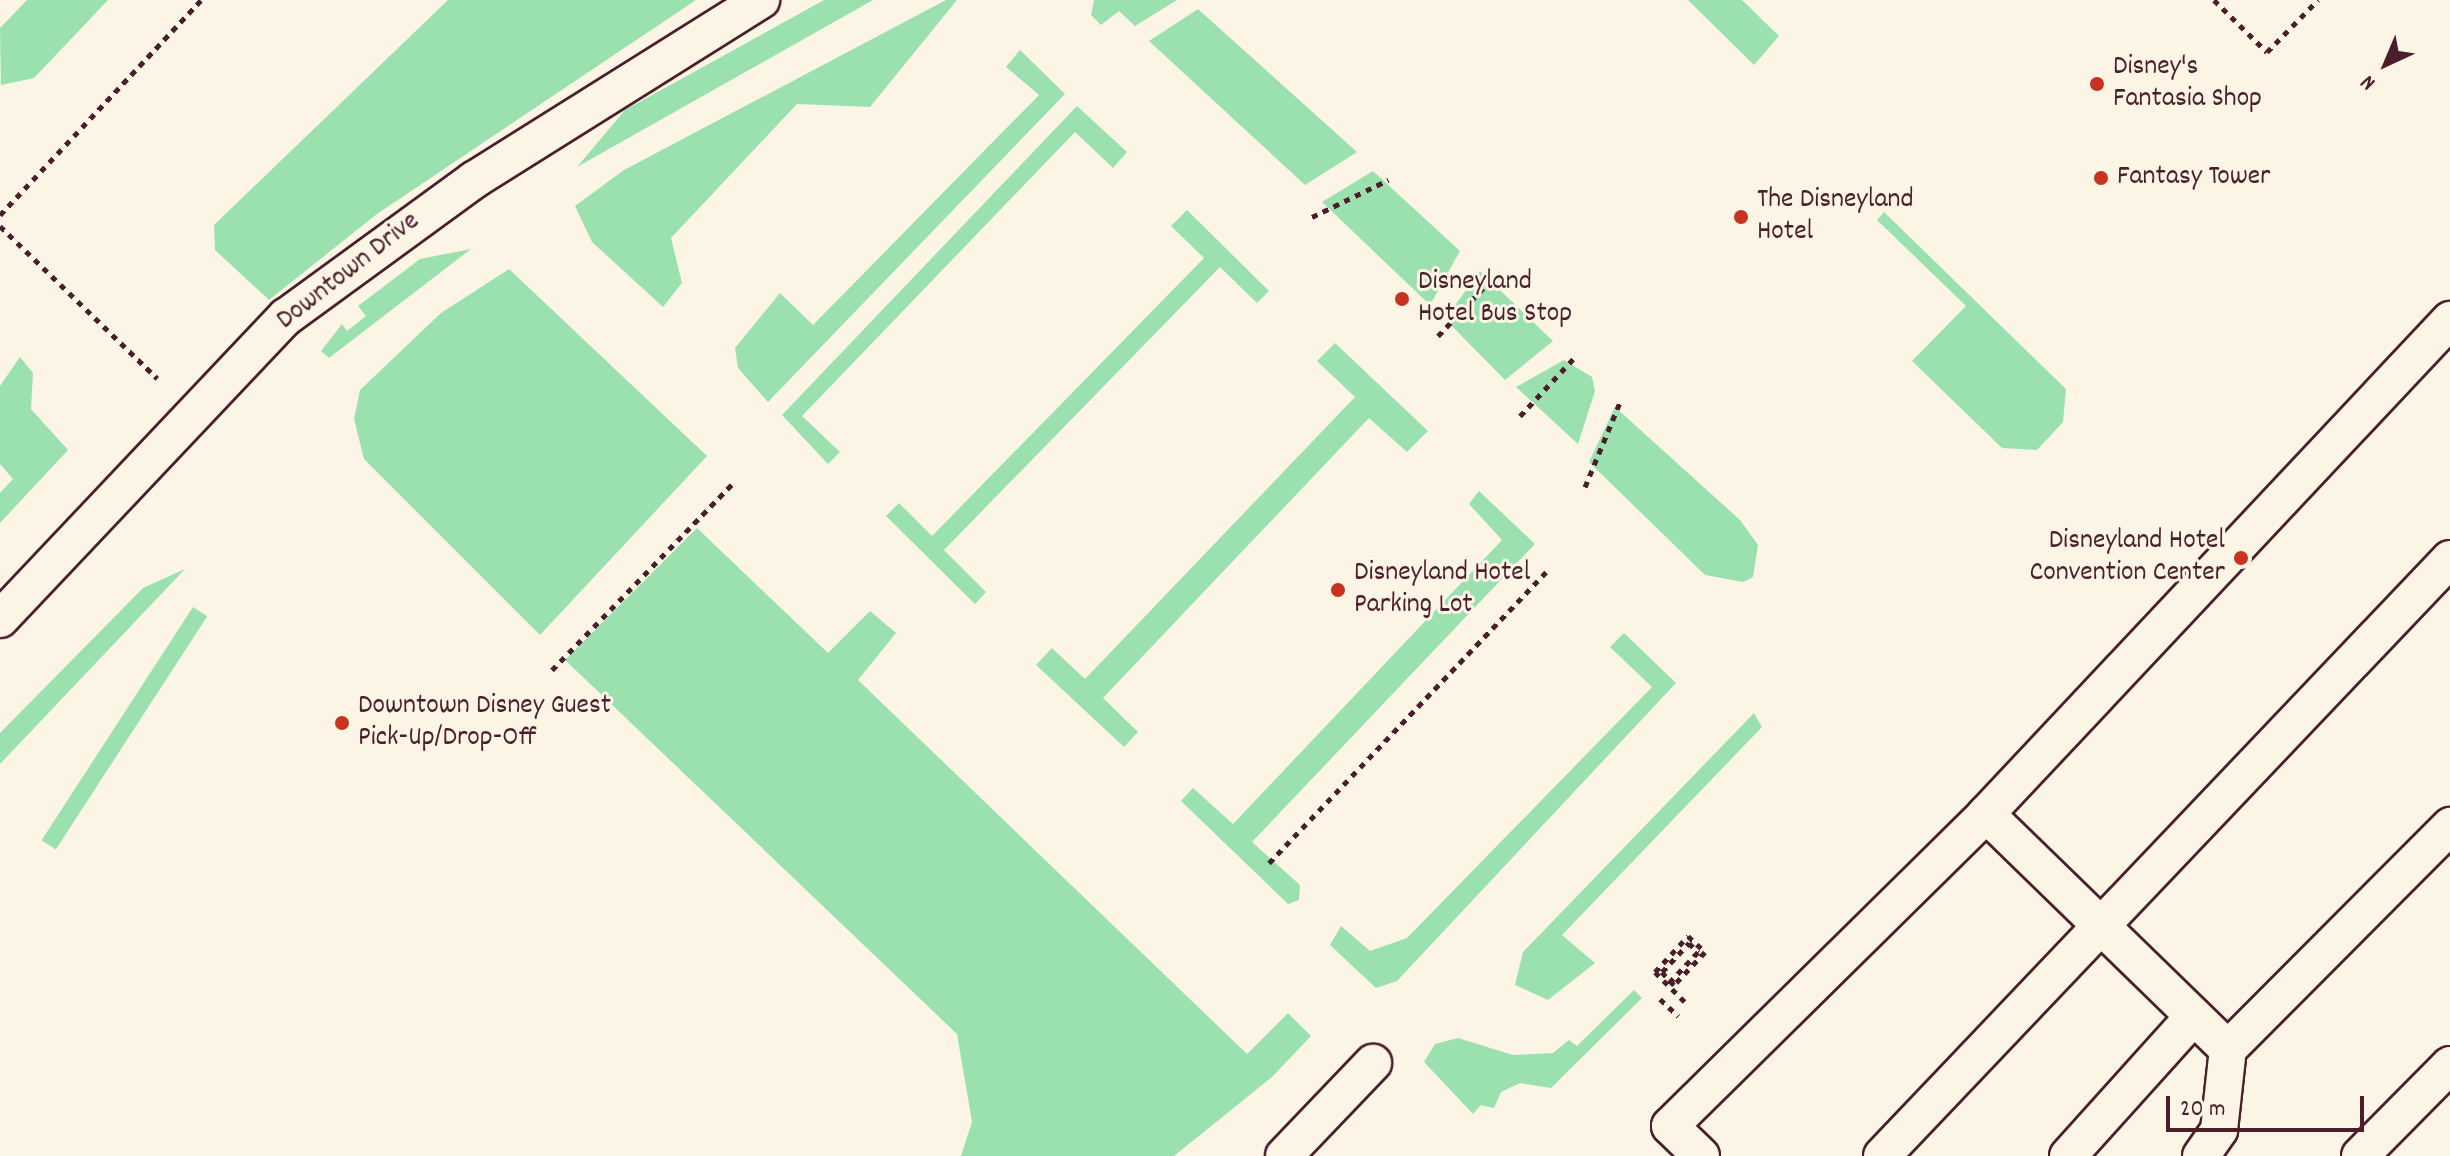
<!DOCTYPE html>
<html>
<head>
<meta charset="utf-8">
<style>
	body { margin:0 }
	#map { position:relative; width:2450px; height:1156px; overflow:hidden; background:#fcf5e5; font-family:Dekko,sans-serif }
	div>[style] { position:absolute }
	.green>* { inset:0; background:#9ae1af; transform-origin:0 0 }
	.path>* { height:5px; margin-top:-2.5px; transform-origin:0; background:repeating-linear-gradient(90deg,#4a1f2b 0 6px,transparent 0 12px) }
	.roads { filter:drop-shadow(2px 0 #4a1f2b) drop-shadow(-2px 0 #4a1f2b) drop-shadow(0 2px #4a1f2b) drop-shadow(0 -2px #4a1f2b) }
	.service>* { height:36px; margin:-18px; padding:0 18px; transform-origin:18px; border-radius:18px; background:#fcf5e5 }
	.path-bridge>* { height:5px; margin-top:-2.5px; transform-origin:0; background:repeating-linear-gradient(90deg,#4a1f2b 0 6px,transparent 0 12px) }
	.dots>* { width:22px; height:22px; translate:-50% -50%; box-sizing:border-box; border:4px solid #fcf5e5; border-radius:50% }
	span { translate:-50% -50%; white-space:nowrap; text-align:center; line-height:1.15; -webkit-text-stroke:6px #fcf5e5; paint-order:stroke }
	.poi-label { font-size:28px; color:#4a1f2b }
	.left { translate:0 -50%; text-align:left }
	.right { translate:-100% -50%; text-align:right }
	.street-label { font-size:28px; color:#4a1f2b }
	.north { position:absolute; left:2346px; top:24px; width:80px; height:80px; -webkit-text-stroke:6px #fcf5e5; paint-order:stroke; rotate:224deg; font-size:22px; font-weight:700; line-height:32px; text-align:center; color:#4a1f2b }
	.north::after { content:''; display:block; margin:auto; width:28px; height:36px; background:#4a1f2b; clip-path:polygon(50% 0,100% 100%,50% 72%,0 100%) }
	.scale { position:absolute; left:2166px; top:1096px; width:198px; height:36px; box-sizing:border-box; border:4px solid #4a1f2b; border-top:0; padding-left:10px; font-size:24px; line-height:28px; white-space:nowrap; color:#4a1f2b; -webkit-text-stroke:6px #fcf5e5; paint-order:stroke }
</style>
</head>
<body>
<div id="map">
	<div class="green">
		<i style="clip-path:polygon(27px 0,108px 0,34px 78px,1px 85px,0 28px)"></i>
		<i style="clip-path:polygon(448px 0,696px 0,377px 214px,269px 300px,215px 250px,214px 225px)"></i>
		<i style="clip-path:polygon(824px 0,873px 0,577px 167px,625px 110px)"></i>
		<i style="clip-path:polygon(946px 0,957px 0,870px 107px,797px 104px,671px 238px,682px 283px,663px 307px,592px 242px,575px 206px,624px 170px)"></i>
		<i style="clip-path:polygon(1094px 0,1177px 0,1135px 26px,1119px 11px,1101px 25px,1091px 15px)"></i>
		<i style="clip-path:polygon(1688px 0,1742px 0,1779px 36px,1754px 65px)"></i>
		<i style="clip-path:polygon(1198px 9px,1357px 152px,1305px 185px,1149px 41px)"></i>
		<i style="clip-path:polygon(1020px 50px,1065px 94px,768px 402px,738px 368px,735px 348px,780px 293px,813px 325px,1039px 95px,1006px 67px)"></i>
		<i style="clip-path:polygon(1077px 106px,1127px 152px,1113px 168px,1075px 132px,802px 416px,840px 452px,828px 464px,782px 415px)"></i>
		<i style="clip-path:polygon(1373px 171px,1460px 251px,1430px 305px,1322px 202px)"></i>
		<i style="clip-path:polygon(1187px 210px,1269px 291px,1257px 303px,1220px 267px,944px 550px,986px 592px,975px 604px,886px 516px,899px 503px,932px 536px,1204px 258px,1171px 226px)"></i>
		<i style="clip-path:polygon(1884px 212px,2066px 389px,2063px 422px,2037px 450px,2002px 448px,1912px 361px,1966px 306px,1877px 220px)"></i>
		<i style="clip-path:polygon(471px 249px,329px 358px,321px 351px,342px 324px,347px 331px,366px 316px,358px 306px,420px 259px)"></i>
		<i style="clip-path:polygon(509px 269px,707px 456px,540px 635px,364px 459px,354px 419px,360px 390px,441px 313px)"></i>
		<i style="clip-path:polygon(1480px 271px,1553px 341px,1505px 380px,1445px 319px)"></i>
		<i style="clip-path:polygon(1335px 343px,1428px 431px,1407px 452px,1369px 418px,1103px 698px,1138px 732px,1124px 747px,1036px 665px,1052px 648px,1085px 679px,1355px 397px,1317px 361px)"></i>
		<i style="clip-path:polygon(20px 357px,33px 373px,31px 409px,68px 450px,0 523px,0 493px,13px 479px,0 464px,0 386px)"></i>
		<i style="clip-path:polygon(1564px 360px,1592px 377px,1595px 391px,1578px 444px,1516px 387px)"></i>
		<i style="clip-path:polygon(1615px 407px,1740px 520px,1758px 545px,1753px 577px,1743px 582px,1705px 575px,1589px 462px)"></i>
		<i style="clip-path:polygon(1479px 491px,1535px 544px,1252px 842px,1300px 885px,1299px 900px,1288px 904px,1181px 801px,1193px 788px,1233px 824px,1502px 540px,1469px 504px)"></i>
		<i style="clip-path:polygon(697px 528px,828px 653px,870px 611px,896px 633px,858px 680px,1247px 1054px,1288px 1013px,1311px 1036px,1272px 1077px,1174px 1156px,961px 1156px,972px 1122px,957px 1034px,565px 660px)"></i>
		<i style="clip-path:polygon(185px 569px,0 764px,0 733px,143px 588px)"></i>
		<i style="left:193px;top:607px;width:17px;height:278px;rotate:33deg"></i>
		<i style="clip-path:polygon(1624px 633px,1676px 683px,1397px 981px,1376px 988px,1330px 945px,1341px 926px,1370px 951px,1407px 938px,1652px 687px,1610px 647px)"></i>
		<i style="clip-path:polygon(1754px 713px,1762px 727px,1562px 935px,1595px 963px,1548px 1000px,1515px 985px,1523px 952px)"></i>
		<i style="clip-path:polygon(1634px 990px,1642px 998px,1551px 1088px,1520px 1083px,1501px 1092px,1494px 1108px,1481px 1105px,1473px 1114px,1424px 1062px,1435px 1044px,1458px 1038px,1513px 1055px,1553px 1053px,1569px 1040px,1577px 1046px)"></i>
	</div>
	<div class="path">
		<i style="left:2214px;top:0;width:74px;rotate:44.5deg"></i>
		<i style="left:2267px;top:52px;width:73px;rotate:-45.6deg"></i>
		<i style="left:0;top:215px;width:294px;rotate:-46.9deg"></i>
		<i style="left:1312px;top:217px;width:85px;rotate:-26deg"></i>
		<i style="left:0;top:226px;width:219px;rotate:44.1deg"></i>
		<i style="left:1438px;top:336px;width:77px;rotate:-46.6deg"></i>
		<i style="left:1520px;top:416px;width:79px;rotate:-47deg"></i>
		<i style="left:1585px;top:487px;width:92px;rotate:-67.6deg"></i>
		<i style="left:552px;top:670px;width:259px;rotate:-45.9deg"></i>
		<i style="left:1269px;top:863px;width:407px;rotate:-46.4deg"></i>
		<i style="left:1655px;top:972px;width:47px;rotate:45deg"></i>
		<i style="left:1662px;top:972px;width:40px;rotate:-47deg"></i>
		<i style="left:1689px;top:943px;width:13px;rotate:45deg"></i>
		<i style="left:1698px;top:952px;width:42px;rotate:133.1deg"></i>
		<i style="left:1660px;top:999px;width:25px;rotate:43deg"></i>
	</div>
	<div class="roads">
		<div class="service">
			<i style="left:0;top:619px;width:416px;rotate:-46.6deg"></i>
			<i style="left:286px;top:317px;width:233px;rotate:-36.1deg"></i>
			<i style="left:474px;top:180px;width:339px;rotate:-32.1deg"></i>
			<i style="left:1986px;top:814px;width:337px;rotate:44.2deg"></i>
			<i style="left:1284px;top:1156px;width:129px;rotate:-46.3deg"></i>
			<i style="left:1701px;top:1156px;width:43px;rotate:-135.9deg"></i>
			<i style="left:1670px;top:1126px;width:444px;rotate:-44.6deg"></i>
			<i style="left:1986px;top:814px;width:678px;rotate:-46.79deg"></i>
			<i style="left:1882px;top:1156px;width:824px;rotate:-46.43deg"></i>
			<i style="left:2068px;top:1156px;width:188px;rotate:-48deg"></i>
			<i style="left:2201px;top:1156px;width:32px;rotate:-55deg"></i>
			<i style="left:2219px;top:1130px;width:81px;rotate:-83.7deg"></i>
			<i style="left:2228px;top:1049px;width:315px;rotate:-45.1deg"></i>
			<i style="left:2360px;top:1156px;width:128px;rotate:-45.3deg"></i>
		</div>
	</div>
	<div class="path-bridge">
		<i style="left:1655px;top:972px;width:49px;rotate:-47.5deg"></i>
		<i style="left:1688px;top:936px;width:23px;rotate:43deg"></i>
		<i style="left:1705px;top:952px;width:45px;rotate:133.2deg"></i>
		<i style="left:1674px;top:985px;width:18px;rotate:-133deg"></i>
	</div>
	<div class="dots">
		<i style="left:2097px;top:84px;background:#c8321e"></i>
		<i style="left:2101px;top:178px;background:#c8321e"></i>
		<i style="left:1741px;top:217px;background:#c8321e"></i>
		<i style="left:1402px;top:299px;background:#c8321e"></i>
		<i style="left:2241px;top:558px;background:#c8321e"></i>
		<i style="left:1338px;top:590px;background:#c8321e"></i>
		<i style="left:342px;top:723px;background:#c8321e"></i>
	</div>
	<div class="poi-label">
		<span class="left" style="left:2113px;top:84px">Disney's<br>Fantasia Shop</span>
		<span class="left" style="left:2117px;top:178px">Fantasy Tower</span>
		<span class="left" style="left:1757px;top:217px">The Disneyland<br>Hotel</span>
		<span class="left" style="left:1418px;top:299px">Disneyland<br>Hotel Bus Stop</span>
		<span class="right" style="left:2225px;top:558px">Disneyland Hotel<br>Convention Center</span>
		<span class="left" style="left:1354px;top:590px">Disneyland Hotel<br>Parking Lot</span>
		<span class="left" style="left:358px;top:723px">Downtown Disney Guest<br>Pick-Up/Drop-Off</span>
	</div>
	<div class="street-label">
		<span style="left:349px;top:272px;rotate:-38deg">Downtown Drive</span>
	</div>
	<div class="north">N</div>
	<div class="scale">20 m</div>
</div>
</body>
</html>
